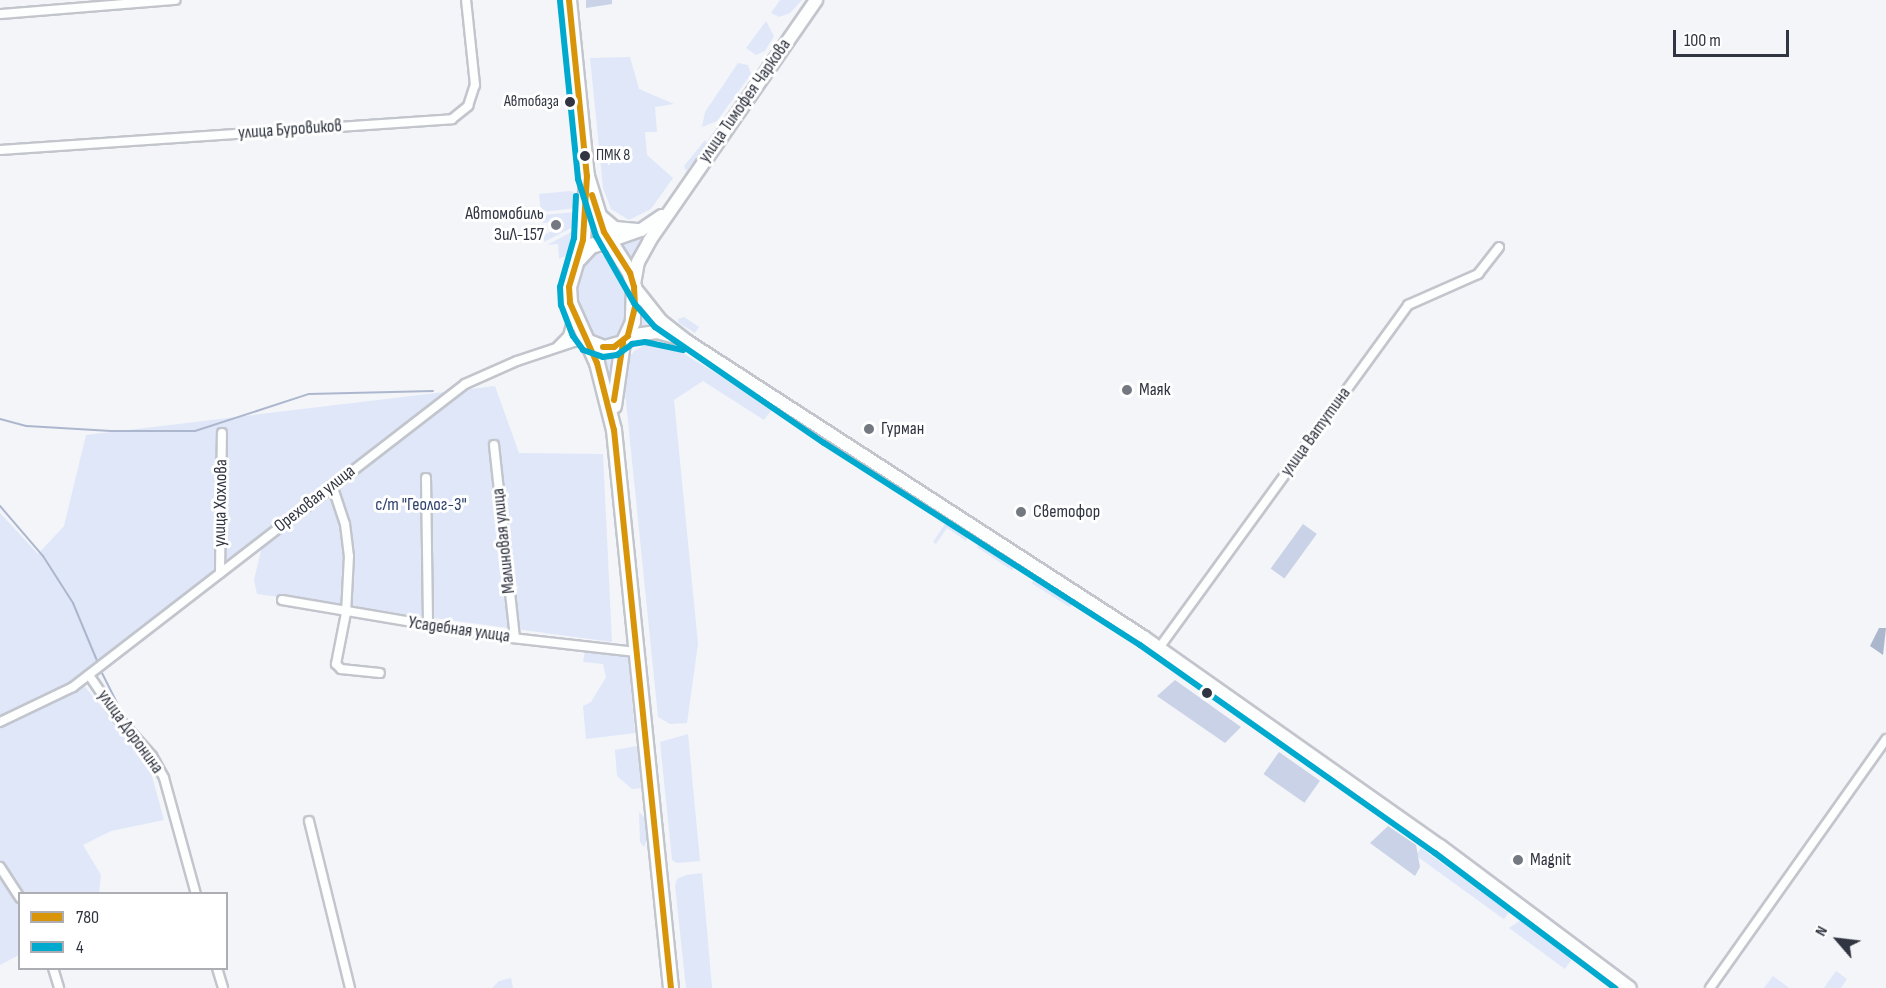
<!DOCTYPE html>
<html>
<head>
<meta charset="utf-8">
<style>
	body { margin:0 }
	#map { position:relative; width:1886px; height:988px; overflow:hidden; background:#f3f5f9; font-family:"Sofia Sans Condensed",sans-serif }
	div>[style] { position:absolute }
	.green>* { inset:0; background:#dfe7f9; transform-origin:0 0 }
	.forest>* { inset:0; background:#c9d2e6; transform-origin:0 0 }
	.water>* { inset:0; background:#acb7ce }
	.stream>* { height:2px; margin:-1px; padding:0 1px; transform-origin:1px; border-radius:1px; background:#acb7ce }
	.roads { filter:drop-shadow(2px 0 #c2c5cc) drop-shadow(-2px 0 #c2c5cc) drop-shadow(0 2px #c2c5cc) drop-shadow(0 -2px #c2c5cc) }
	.street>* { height:8px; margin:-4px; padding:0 4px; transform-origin:4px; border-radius:4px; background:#fdfefe }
	.secondary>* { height:12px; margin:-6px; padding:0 6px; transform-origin:6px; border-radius:6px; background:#fdfefe }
	.primary>* { height:14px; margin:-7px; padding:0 7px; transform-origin:7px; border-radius:7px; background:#fdfefe }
	.bus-1>* { height:6px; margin:-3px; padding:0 3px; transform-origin:3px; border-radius:3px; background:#d9950a }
	.bus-2>* { height:6px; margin:-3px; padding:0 3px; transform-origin:3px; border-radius:3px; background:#00a9ce }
	.dots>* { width:16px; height:16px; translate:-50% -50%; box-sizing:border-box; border:3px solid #fff; border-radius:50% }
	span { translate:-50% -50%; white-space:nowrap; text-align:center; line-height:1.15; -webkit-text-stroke:6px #fff; paint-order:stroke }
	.bus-label { font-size:16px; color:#303541 }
	.right { translate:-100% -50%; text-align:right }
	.left { translate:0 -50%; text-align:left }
	.street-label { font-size:18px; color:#303541 }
	.poi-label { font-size:18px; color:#303541 }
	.park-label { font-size:18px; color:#30436f }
	.legend { position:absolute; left:18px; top:892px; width:210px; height:78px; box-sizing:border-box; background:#fff; border:2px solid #acaeb3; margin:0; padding:8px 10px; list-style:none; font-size:18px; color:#303541 }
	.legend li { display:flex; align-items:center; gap:12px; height:30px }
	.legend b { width:30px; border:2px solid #acaeb3 }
	.north { position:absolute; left:1808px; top:910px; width:60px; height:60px; -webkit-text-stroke:4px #fff; paint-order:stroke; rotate:298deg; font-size:16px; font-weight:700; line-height:24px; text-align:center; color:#303541 }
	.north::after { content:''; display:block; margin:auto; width:21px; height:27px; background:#303541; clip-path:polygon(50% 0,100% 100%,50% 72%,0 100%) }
	.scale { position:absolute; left:1673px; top:30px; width:116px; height:27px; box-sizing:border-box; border:3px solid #303541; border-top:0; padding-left:8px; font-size:18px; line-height:21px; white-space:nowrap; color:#303541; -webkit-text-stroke:4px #fff; paint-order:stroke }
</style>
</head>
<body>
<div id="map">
	<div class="green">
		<i style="clip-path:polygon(780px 0,802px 0,790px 13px,779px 17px,771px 13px)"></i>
		<i style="clip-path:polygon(766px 21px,774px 36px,765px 51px,756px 55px,746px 48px)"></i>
		<i style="clip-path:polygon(630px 57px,639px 89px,674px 104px,655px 107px,657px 132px,645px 132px,647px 155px,673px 178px,651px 209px,629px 220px,611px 209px,603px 188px,590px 58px)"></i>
		<i style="clip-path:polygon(738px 63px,748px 65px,751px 74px,717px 121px,702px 127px,705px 112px)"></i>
		<i style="clip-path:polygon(705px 140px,708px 145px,686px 171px,684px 166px)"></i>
		<i style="clip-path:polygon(570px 191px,575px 193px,577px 208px,541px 212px,539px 194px)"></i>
		<i style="clip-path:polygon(577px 212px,577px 225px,544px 242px,544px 235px,562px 226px,561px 221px,543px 223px,542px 215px)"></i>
		<i style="clip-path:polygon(575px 230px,567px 255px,559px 259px,558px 244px,547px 245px)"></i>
		<i style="clip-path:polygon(650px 232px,633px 265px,620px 243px)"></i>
		<i style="clip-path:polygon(598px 252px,616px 264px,628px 296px,623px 322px,616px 335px,605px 339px,592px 333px,585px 322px,576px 295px,581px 271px,592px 254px)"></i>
		<i style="clip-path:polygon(640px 305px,646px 314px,662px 328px,634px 329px)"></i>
		<i style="clip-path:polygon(684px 317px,699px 327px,695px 333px,679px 323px,678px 319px)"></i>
		<i style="clip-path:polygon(651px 342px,681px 352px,773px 408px,764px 420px,703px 381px,674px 400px,698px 644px,687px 723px,670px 724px,658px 717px,625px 392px,628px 360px,634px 351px)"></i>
		<i style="clip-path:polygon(616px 353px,610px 387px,601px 355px)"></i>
		<i style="clip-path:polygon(495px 386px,519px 453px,603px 454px,612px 642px,257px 594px,254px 580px,262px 546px,78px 678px,149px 765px,164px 820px,111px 831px,83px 845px,101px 875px,99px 893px,20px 894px,19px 955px,0 965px,0 513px,38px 554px,64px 526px,86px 435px)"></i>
		<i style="clip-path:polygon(947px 521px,968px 535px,966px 541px,947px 528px,936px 544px,933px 542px)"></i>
		<i style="left:979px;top:544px;width:42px;height:4px;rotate:33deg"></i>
		<i style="left:1034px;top:580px;width:45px;height:4px;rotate:32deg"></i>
		<i style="clip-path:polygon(585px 651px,628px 657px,635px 733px,586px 739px,583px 706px,591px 702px,606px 677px,603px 664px,583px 662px)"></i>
		<i style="clip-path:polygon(688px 734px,700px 861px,677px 863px,672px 860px,660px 742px)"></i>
		<i style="clip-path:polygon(637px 746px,641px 788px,632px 789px,617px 776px,615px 750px)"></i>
		<i style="clip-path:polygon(639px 812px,644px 817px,647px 840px,644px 847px,640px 842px)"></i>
		<i style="left:1421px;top:848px;width:109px;height:9px;rotate:36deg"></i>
		<i style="clip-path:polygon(702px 873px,712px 988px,686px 988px,675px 886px,677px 879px,686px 875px)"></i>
		<i style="clip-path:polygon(1521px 920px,1572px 959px,1565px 969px,1509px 928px)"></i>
		<i style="clip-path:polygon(1836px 971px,1847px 979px,1841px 988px,1824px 988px)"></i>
		<i style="clip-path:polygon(1773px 976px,1789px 988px,1764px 988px)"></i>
		<i style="clip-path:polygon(511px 978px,513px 988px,492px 988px,499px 981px)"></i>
	</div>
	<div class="forest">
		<i style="clip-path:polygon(586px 0,612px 0,612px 4px,586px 8px)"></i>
		<i style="left:1303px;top:524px;width:17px;height:55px;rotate:36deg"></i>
		<i style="clip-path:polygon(1175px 680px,1241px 727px,1225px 743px,1157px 696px)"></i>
		<i style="left:1279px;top:752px;width:50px;height:27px;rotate:35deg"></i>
		<i style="clip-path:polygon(1388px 826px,1416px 845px,1420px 867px,1415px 876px,1370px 843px)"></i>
	</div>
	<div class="water">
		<i style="clip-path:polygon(1879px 628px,1886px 628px,1883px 655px,1870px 646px)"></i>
	</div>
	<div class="stream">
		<i style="left:0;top:419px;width:28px;rotate:15deg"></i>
		<i style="left:27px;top:426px;width:84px;rotate:3.4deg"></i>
		<i style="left:111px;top:431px;width:84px"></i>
		<i style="left:195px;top:431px;width:120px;rotate:-18deg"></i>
		<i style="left:309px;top:394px;width:124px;rotate:-1.4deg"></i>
		<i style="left:0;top:506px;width:66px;rotate:49.3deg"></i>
		<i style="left:43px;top:556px;width:56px;rotate:57.4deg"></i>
		<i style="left:73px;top:603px;width:65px;rotate:67.4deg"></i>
		<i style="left:102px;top:673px;width:42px;rotate:63.4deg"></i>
	</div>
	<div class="roads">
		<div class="street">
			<i style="left:0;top:14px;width:176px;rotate:-4.6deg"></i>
			<i style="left:0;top:150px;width:453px;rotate:-3.9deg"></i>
			<i style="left:452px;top:119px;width:21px;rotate:-39deg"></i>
			<i style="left:468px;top:106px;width:22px;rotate:-72deg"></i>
			<i style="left:475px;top:85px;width:85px;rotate:-96deg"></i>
			<i style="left:557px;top:347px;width:16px;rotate:-45deg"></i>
			<i style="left:568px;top:336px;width:20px;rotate:-75deg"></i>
			<i style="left:494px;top:445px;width:194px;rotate:83.8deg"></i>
			<i style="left:426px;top:478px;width:148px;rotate:89.2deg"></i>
			<i style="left:332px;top:485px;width:41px;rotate:71.6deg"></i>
			<i style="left:345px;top:524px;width:32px;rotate:83deg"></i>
			<i style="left:349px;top:556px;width:57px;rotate:93deg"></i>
			<i style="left:346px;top:613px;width:52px;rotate:101.1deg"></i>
			<i style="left:336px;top:664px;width:7px;rotate:45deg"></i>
			<i style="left:341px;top:669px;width:39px;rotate:6deg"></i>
			<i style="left:220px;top:573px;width:140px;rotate:-89.2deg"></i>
			<i style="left:282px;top:600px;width:215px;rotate:9.6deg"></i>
			<i style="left:494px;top:636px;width:143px;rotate:6.4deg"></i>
			<i style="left:1159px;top:648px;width:424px;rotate:-54deg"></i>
			<i style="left:1408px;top:305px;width:77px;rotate:-23.9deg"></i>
			<i style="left:1478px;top:274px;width:34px;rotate:-52deg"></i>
			<i style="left:89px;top:675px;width:52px;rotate:56deg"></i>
			<i style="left:118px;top:718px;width:51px;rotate:48.2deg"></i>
			<i style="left:152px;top:756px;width:25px;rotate:61deg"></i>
			<i style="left:164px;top:778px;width:120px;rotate:74.6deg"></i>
			<i style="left:0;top:722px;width:81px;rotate:-25.6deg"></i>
			<i style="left:73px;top:687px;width:495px;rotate:-37.7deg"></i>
			<i style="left:465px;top:384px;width:57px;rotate:-23.9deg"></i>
			<i style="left:517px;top:361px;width:60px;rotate:-18.4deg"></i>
			<i style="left:574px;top:342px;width:14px"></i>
			<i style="left:309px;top:821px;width:172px;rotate:76.2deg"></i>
			<i style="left:0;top:867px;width:37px;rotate:57deg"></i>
			<i style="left:53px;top:968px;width:21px;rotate:73deg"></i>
			<i style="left:217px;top:968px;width:21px;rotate:73deg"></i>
			<i style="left:1710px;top:988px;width:305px;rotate:-54.7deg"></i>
		</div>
		<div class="secondary">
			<i style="left:597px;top:213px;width:23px;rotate:40deg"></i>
			<i style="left:615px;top:228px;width:22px;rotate:5deg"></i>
			<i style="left:609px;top:241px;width:34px;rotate:-19deg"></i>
			<i style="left:641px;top:230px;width:25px;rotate:-34deg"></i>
			<i style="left:634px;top:284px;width:22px;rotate:-80deg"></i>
			<i style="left:638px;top:262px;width:25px;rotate:-61deg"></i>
			<i style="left:650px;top:240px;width:292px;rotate:-55.3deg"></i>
			<i style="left:634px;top:287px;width:43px;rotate:51.5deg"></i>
			<i style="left:661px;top:321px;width:34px;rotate:38deg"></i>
			<i style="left:688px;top:342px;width:544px;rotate:32.93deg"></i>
			<i style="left:1145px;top:638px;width:361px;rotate:35.2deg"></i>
			<i style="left:1440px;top:846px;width:237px;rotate:36.8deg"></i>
			<i style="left:628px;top:336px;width:29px;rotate:-8deg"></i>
			<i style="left:657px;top:332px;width:20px;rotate:15deg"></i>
		</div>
		<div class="primary">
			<i style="left:569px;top:0;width:177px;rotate:84.2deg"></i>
			<i style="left:587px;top:176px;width:59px;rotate:73.1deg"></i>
			<i style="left:604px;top:232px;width:49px;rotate:57.6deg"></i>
			<i style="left:630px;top:273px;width:15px;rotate:74deg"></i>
			<i style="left:634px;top:287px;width:35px;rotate:92deg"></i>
			<i style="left:633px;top:322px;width:23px;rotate:115deg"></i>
			<i style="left:623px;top:343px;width:20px;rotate:165deg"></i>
			<i style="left:604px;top:348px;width:17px;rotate:-159deg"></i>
			<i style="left:587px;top:176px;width:64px;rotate:93.6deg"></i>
			<i style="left:583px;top:240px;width:49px;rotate:106.6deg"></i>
			<i style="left:569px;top:287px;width:16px;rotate:86deg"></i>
			<i style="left:570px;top:303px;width:66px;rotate:65.8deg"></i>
			<i style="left:597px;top:363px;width:69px;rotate:75.8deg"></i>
			<i style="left:614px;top:430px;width:561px;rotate:84.17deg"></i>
			<i style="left:579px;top:259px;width:18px;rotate:-47deg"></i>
			<i style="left:591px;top:246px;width:19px;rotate:-16deg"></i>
			<i style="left:614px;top:406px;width:64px;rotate:-81.9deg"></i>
		</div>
	</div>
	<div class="bus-1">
		<i style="left:569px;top:0;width:177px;rotate:84.2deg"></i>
		<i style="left:587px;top:176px;width:64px;rotate:93.6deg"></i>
		<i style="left:583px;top:240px;width:49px;rotate:106.6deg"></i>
		<i style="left:569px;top:287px;width:16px;rotate:86deg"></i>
		<i style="left:570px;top:303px;width:66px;rotate:65.8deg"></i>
		<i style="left:597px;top:363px;width:69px;rotate:75.8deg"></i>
		<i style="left:614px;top:430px;width:561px;rotate:84.17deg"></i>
		<i style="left:592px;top:195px;width:39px;rotate:72deg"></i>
		<i style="left:604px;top:232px;width:49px;rotate:57.6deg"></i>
		<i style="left:630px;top:273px;width:15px;rotate:74deg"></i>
		<i style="left:634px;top:287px;width:20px;rotate:87deg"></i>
		<i style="left:635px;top:307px;width:30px;rotate:104deg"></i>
		<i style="left:628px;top:336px;width:18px;rotate:142deg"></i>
		<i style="left:614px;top:347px;width:11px;rotate:180deg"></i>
		<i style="left:614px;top:400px;width:58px;rotate:-81deg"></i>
	</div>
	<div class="bus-2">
		<i style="left:560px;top:1px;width:179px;rotate:84.2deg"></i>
		<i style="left:578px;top:179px;width:60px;rotate:72.5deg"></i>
		<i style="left:596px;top:236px;width:77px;rotate:60.4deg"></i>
		<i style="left:634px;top:303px;width:32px;rotate:49deg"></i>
		<i style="left:655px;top:327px;width:205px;rotate:34.5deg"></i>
		<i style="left:824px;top:443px;width:375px;rotate:32.6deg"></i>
		<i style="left:1140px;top:645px;width:361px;rotate:35.2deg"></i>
		<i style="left:1435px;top:853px;width:225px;rotate:36.9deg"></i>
		<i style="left:576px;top:196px;width:42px;rotate:92.7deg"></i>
		<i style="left:574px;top:238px;width:51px;rotate:105.9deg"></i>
		<i style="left:560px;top:287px;width:18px;rotate:87deg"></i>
		<i style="left:561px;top:305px;width:33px;rotate:69deg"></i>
		<i style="left:573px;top:336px;width:17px;rotate:54deg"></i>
		<i style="left:583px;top:350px;width:21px;rotate:19deg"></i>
		<i style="left:603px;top:357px;width:14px;rotate:-8deg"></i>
		<i style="left:617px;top:355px;width:19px;rotate:-36deg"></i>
		<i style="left:632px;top:344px;width:13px;rotate:-9deg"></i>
		<i style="left:645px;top:342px;width:39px;rotate:12deg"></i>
	</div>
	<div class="dots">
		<i style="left:570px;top:102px;background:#303541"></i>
		<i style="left:585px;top:156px;background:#303541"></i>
		<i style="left:556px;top:225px;background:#747881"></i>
		<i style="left:1127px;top:390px;background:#747881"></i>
		<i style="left:869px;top:429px;background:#747881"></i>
		<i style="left:1021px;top:512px;background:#747881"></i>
		<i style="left:1207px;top:693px;background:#303541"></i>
		<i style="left:1518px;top:860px;background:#747881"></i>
	</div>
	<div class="bus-label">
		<span class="right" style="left:559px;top:102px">Автобаза</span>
		<span class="left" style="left:596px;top:156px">ПМК 8</span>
	</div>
	<div class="street-label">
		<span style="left:745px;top:101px;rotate:-55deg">улица Тимофея Чаркова</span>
		<span style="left:290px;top:130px;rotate:-4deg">улица Буровиков</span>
		<span style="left:1316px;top:432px;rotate:-54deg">улица Ватутина</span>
		<span style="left:315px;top:499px;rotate:-38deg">Ореховая улица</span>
		<span style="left:221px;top:503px;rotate:-89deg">улица Хохлова</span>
		<span style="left:504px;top:541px;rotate:-96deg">Малиновая улица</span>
		<span style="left:459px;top:630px;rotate:8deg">Усадебная улица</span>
		<span style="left:130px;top:732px;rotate:54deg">улица Доронина</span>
	</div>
	<div class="poi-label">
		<span class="right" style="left:544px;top:225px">Автомобиль<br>ЗиЛ-157</span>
		<span class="left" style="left:1139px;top:390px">Маяк</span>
		<span class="left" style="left:881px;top:429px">Гурман</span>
		<span class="left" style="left:1033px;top:512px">Светофор</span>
		<span class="left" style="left:1530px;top:860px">Magnit</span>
	</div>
	<div class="park-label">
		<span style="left:421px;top:505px">с/т "Геолог-3"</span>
	</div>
	<ul class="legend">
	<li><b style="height:8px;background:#d9950a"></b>780</li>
	<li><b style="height:8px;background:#00a9ce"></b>4</li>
	</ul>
	<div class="north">N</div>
	<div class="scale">100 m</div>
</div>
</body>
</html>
